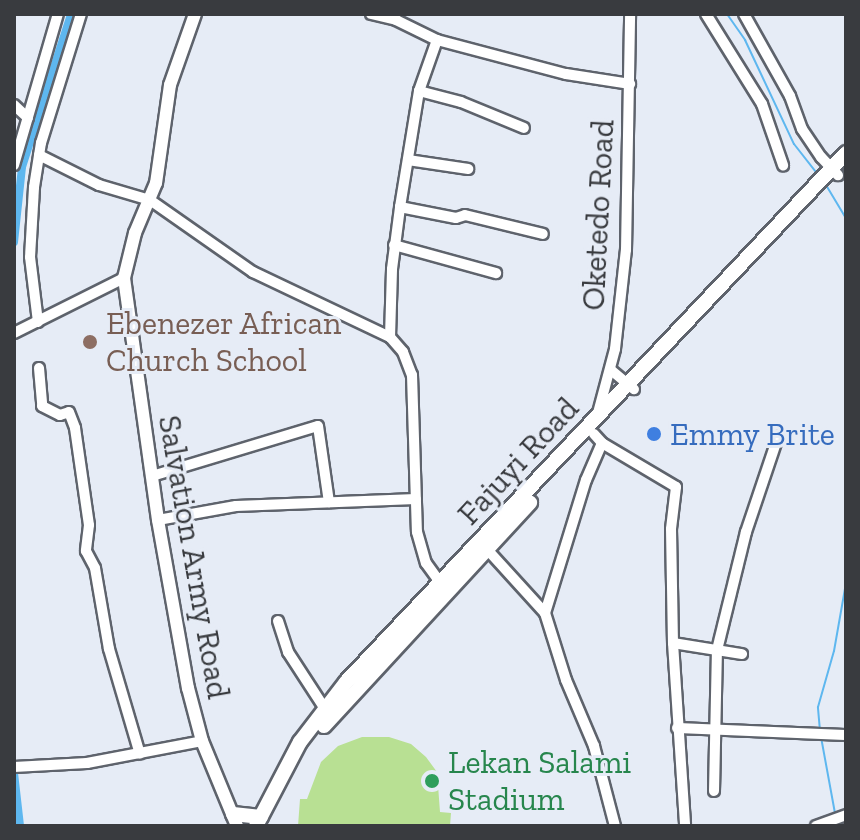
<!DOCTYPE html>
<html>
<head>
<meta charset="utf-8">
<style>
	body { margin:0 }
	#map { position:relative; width:860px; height:840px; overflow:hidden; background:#e6ecf6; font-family:"Zilla Slab",serif }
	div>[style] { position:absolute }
	.green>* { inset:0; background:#b8e093 }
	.stream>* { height:2px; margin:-1px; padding:0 1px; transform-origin:1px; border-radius:1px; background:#5eb7ef }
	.canal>* { height:8px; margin:-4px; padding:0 4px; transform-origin:4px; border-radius:4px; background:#5eb7ef }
	.roads { filter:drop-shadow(2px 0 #5e636c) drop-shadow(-2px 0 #5e636c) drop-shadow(0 2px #5e636c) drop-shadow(0 -2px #5e636c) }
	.minor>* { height:10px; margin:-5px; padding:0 5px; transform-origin:5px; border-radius:5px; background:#fff }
	.major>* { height:12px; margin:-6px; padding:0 6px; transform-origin:6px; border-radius:6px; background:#fff }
	.highway>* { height:14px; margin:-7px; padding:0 7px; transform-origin:7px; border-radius:7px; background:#fff }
	.dots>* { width:22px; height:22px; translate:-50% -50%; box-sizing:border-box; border:4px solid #e6ecf6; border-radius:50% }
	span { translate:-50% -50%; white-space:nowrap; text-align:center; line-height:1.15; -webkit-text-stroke:6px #e6ecf6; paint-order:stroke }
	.street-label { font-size:32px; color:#393b3f }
	.education-label { font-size:32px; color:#785e54 }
	.left { translate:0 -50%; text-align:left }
	.shop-label { font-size:32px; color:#366cbe }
	.leisure-label { font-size:32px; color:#27864d }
	.frame { position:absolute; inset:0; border:16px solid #393b3f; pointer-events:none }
</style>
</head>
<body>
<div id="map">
	<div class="green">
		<i style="clip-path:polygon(362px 737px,389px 737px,411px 744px,426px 757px,437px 772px,440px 812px,451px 813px,450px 826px,298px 826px,300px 799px,307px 799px,321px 762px,338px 746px)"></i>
	</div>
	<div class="stream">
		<i style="left:727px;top:14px;width:32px;rotate:55deg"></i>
		<i style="left:745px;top:40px;width:115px;rotate:64.8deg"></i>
		<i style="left:794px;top:144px;width:37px;rotate:52deg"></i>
		<i style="left:826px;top:185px;width:39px;rotate:59deg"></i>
		<i style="left:820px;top:731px;width:24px;rotate:-95deg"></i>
		<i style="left:818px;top:707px;width:58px;rotate:-74.1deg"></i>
		<i style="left:834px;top:651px;width:69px;rotate:-80deg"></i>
		<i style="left:821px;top:737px;width:77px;rotate:79.6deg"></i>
	</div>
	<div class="canal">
		<i style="left:14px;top:242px;width:75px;rotate:-83.9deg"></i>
		<i style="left:22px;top:167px;width:161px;rotate:-72.2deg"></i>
		<i style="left:14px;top:773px;width:53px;rotate:83.5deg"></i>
	</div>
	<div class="roads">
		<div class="minor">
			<i style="left:371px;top:14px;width:26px;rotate:13deg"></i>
			<i style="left:396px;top:20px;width:46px;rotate:26deg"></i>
			<i style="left:437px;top:40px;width:133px;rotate:14.8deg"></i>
			<i style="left:566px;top:74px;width:65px;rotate:8.9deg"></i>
			<i style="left:706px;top:14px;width:106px;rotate:58.1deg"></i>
			<i style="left:762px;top:104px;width:65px;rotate:71deg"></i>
			<i style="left:744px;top:14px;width:94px;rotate:60.7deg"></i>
			<i style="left:790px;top:96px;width:35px;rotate:70deg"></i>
			<i style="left:802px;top:129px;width:34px;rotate:56deg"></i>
			<i style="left:821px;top:157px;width:25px;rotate:47deg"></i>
			<i style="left:419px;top:91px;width:43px;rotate:14.7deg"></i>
			<i style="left:461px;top:102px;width:68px;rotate:22.4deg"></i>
			<i style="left:14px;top:105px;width:19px;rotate:43deg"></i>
			<i style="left:39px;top:155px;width:67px;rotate:26.6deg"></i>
			<i style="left:99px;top:185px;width:53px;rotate:16.4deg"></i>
			<i style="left:150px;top:200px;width:126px;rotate:35deg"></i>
			<i style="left:253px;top:272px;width:152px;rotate:25.4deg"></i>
			<i style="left:390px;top:337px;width:20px;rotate:49deg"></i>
			<i style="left:403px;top:352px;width:25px;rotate:69deg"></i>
			<i style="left:412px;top:375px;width:157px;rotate:88.2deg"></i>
			<i style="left:417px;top:532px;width:32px;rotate:74deg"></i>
			<i style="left:426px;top:563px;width:31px;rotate:54deg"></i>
			<i style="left:408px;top:160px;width:61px;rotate:8.5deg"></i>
			<i style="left:14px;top:165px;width:157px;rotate:-73.8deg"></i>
			<i style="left:400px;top:207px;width:57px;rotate:11.1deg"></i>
			<i style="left:456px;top:218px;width:9px;rotate:-18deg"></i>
			<i style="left:465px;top:215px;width:80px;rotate:13.7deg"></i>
			<i style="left:394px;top:245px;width:106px;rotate:15.4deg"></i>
			<i style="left:38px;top:322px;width:65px;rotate:-97deg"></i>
			<i style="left:30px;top:257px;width:70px;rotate:-86.7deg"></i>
			<i style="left:34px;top:187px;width:45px;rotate:-81deg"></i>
			<i style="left:41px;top:143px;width:135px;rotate:-72.8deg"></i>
			<i style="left:14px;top:333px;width:123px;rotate:-26.6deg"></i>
			<i style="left:390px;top:337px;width:68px;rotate:-88.3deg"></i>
			<i style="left:392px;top:269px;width:63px;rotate:-82.6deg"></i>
			<i style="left:400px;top:207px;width:118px;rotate:-80.7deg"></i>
			<i style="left:419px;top:91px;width:54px;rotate:-70.6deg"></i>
			<i style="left:39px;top:368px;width:38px;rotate:85deg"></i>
			<i style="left:42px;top:406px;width:20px;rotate:27deg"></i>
			<i style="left:60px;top:415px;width:9px;rotate:-18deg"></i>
			<i style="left:69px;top:412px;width:17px;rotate:69deg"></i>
			<i style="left:75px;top:428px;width:98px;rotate:81.8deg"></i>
			<i style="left:89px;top:525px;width:26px;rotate:97deg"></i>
			<i style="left:86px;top:551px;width:19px;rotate:62deg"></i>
			<i style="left:95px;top:568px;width:82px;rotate:80.2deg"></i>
			<i style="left:109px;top:649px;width:109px;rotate:73.6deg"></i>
			<i style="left:611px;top:370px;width:30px;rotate:40deg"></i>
			<i style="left:598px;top:413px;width:66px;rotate:-75.1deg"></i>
			<i style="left:615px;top:349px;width:100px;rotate:-83.7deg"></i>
			<i style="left:626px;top:250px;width:236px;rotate:-89deg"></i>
			<i style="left:594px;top:434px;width:12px;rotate:48deg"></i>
			<i style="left:602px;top:443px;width:86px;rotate:30.7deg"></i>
			<i style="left:676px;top:487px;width:42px;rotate:96.8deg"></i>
			<i style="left:671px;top:529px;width:114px;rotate:89deg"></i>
			<i style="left:673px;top:643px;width:183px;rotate:86.2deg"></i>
			<i style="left:152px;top:476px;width:173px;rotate:-16.8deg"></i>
			<i style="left:318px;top:426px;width:77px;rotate:81.8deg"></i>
			<i style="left:158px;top:520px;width:79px;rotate:-10.2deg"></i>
			<i style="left:236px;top:506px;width:180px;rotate:-2.2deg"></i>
			<i style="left:485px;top:547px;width:89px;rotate:47.7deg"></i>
			<i style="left:545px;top:613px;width:70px;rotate:72.6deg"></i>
			<i style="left:566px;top:680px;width:72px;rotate:67deg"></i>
			<i style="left:594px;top:746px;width:83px;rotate:75.3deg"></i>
			<i style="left:545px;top:613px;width:139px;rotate:-72.9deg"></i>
			<i style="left:586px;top:480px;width:40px;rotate:-66.6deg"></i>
			<i style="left:278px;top:621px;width:33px;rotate:72deg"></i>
			<i style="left:288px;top:652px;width:68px;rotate:57deg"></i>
			<i style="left:673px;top:643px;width:70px;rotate:9.1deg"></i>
			<i style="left:677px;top:728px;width:169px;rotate:2.4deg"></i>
			<i style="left:14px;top:767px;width:73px;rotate:-3.1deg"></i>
			<i style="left:87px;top:763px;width:117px;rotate:-10.8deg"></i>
			<i style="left:714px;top:791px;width:141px;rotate:-88.8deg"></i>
			<i style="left:717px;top:650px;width:122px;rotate:-76.2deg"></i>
			<i style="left:746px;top:532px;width:100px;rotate:-71.4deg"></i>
			<i style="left:816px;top:826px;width:32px;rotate:-20deg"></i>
		</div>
		<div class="major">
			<i style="left:195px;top:14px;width:75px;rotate:109.4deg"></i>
			<i style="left:170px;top:85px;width:99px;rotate:98.1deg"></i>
			<i style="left:156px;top:183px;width:54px;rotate:112.8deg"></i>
			<i style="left:135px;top:233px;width:46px;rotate:103.7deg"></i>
			<i style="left:124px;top:278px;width:244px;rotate:82deg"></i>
			<i style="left:158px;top:520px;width:171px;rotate:79.9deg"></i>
			<i style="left:188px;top:688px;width:55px;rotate:75.2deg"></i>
			<i style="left:202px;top:741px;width:92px;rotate:67.6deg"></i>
		</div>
		<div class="highway">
			<i style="left:324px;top:726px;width:304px;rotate:-47.3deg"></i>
			<i style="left:233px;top:814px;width:28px;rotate:6deg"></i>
			<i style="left:256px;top:826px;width:95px;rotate:-62.4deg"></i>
			<i style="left:300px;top:742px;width:76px;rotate:-52.5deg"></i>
			<i style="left:346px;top:682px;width:728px;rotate:-46.61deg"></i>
		</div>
	</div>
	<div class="dots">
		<i style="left:90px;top:342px;background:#8d6e63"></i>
		<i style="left:654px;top:434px;background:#3f7fe0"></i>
		<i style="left:432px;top:781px;background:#2e9e5b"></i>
	</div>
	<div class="street-label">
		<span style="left:598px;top:215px;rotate:-87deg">Oketedo Road</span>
		<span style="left:518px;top:461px;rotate:-47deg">Fajuyi Road</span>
		<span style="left:194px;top:557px;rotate:80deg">Salvation Army Road</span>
	</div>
	<div class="education-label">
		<span class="left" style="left:106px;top:342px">Ebenezer African<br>Church School</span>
	</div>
	<div class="shop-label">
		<span class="left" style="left:670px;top:434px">Emmy Brite</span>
	</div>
	<div class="leisure-label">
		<span class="left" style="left:448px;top:781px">Lekan Salami<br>Stadium</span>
	</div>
	<div class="frame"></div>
</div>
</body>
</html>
